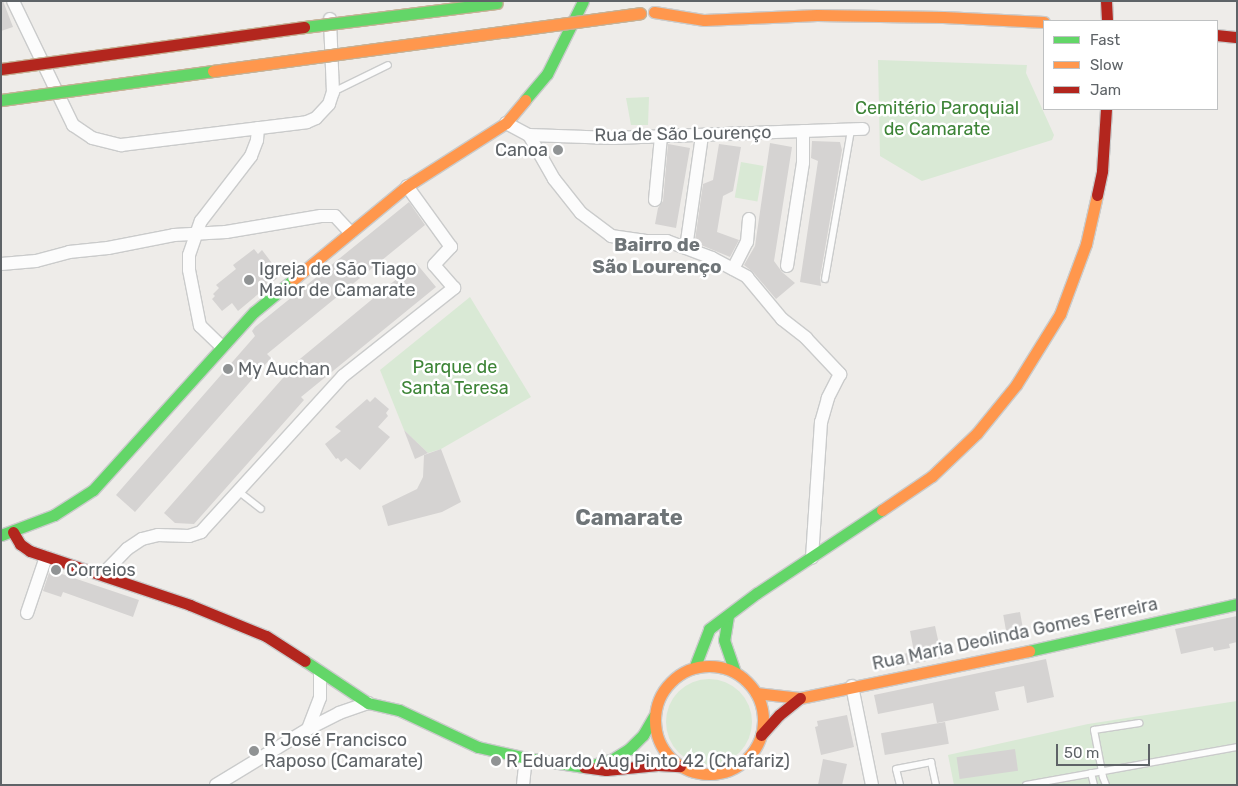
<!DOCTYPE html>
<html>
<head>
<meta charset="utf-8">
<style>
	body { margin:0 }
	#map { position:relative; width:1238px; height:786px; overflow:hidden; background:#eeece9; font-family:Rubik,sans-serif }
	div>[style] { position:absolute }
	.green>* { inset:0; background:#d9e9d5; transform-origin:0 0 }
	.round { border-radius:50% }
	.building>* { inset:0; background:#d5d3d2; transform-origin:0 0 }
	.roads { filter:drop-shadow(1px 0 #cacbcb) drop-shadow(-1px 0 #cacbcb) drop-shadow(0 1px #cacbcb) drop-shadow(0 -1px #cacbcb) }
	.lane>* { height:6px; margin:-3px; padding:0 3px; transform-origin:3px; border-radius:3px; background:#fcfcfc }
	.street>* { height:12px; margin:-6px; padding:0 6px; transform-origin:6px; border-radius:6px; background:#fcfcfc }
	.fast>* { height:11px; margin:-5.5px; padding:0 5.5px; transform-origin:5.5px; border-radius:5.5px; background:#63d668 }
	.slow>* { height:11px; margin:-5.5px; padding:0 5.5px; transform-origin:5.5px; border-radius:5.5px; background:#ff974d }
	.slow>.ring { margin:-5.5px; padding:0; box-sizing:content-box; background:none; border:11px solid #ff974d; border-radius:50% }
	.jam>* { height:11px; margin:-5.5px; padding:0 5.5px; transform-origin:5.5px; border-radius:5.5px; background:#b3261e }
	.bridges { filter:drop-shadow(1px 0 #c5b196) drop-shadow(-1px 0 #c5b196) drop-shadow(0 1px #c5b196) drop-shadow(0 -1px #c5b196) }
	.fast-bridge>* { height:11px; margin:-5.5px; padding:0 5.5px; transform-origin:5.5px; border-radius:5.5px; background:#63d668 }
	.slow-bridge>* { height:11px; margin:-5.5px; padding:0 5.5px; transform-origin:5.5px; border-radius:5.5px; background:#ff974d }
	.jam-bridge>* { height:11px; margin:-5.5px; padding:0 5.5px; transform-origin:5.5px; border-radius:5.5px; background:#b3261e }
	.dots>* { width:14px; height:14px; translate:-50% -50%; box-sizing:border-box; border:2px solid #fff; border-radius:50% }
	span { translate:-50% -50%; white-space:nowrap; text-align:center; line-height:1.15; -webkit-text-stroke:5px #fff; paint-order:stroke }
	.park-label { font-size:18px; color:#3d8437 }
	.street-label { font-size:18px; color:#5e6367 }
	.poi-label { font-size:18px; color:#5e6367 }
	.right { translate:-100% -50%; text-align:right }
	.left { translate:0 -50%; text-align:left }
	.neighbourhood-label { font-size:19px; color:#6f7578; font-weight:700 }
	.district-label { font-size:22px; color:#6f7578; font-weight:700 }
	.frame { position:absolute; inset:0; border:2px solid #5e6367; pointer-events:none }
	.legend { position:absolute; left:1043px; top:20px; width:175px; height:90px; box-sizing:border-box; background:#fff; border:1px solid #bfc1c2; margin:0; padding:6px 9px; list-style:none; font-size:15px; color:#5e6367 }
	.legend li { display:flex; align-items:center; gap:10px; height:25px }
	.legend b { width:25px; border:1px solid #bfc1c2 }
	.scale { position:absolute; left:1056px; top:744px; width:94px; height:22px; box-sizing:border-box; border:2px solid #5e6367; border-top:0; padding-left:6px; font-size:15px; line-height:18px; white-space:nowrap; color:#5e6367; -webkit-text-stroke:4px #fff; paint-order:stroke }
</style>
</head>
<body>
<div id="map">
	<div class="green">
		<i style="clip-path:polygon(878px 60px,1027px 65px,1026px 73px,1054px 135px,1052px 140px,922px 181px,880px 156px)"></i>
		<i style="clip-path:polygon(649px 97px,648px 125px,631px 125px,626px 98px)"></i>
		<i style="left:741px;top:162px;width:23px;height:36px;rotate:10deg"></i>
		<i style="clip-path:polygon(470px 297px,531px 397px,441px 449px,428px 453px,404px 430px,380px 370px)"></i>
		<i class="round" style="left:666px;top:679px;width:86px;height:86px"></i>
		<i style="clip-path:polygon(1237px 701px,1237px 785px,954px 785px,948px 755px,1088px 724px)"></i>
	</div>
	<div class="building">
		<i style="clip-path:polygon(1px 1px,3px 1px,13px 27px,1px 31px)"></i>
		<i style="clip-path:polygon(812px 141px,840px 142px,842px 150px,820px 278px,821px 286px,800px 282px,818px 161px,811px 158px)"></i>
		<i style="clip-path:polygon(770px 143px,792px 147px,774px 261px,782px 272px,795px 283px,776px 299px,753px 272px,744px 265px,755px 246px)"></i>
		<i style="clip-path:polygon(668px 144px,690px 148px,676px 228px,655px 224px,658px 208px,663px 201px)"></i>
		<i style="clip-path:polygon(719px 144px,741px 147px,733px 191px,723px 196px,717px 232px,739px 240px,730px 257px,701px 245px,702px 243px,695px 240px,703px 184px,713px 180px)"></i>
		<i style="clip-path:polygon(409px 202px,425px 225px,267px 354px,271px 358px,135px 512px,116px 495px,255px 336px,252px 331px,255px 327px)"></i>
		<i style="clip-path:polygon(254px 249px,258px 254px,262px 250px,281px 275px,238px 311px,232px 303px,222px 311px,212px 299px,215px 296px,213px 294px,219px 288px,216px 285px,236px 269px,233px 265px)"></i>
		<i style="clip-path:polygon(416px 263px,436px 287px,301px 397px,304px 400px,194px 524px,175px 523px,164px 513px,290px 370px,289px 368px)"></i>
		<i style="clip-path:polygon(375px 397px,389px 409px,386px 413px,388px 416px,378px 427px,390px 437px,360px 470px,346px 458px,341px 462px,338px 458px,336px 459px,325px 444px,341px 431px,335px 427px,367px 399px,370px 402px)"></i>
		<i style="clip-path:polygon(404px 430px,428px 453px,415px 459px)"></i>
		<i style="clip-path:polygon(441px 449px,461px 502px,442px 512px,388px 526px,382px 506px,417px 489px,423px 477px,424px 455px)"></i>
		<i style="clip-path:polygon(50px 570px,139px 600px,133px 617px,63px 592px,61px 597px,43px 591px)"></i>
		<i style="left:1020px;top:612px;width:28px;height:17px;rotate:80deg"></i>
		<i style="clip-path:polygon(1237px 616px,1237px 642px,1229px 644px,1230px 648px,1214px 651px,1213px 647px,1181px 654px,1175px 629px)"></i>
		<i style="clip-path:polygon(935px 626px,942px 658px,893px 668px,891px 656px,914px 652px,910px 631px)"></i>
		<i style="clip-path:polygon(1046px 659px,1054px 697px,1027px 703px,1024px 686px,995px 692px,999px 710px,937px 723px,933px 703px,878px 714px,874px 695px)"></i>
		<i style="clip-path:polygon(847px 715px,854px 747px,821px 755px,815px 727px,818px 726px,817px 721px)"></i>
		<i style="left:945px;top:722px;width:22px;height:65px;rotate:80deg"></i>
		<i style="left:1015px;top:749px;width:22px;height:59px;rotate:82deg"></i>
		<i style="clip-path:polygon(823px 759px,847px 764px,842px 785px,818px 785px)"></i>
	</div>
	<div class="roads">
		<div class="lane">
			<i style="left:333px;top:92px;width:61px;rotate:-26.1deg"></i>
			<i style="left:825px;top:279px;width:151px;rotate:-80.1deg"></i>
			<i style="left:238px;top:491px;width:29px;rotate:38deg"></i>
			<i style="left:1091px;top:773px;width:12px;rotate:76deg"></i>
			<i style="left:900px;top:785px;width:16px;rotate:-104deg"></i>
			<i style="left:896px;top:769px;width:36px;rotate:-11deg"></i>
			<i style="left:931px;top:762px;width:24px;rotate:78deg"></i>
			<i style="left:1026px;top:785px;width:214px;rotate:-10.2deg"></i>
			<i style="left:1106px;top:785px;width:9px;rotate:-111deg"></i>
			<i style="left:1103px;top:777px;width:48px;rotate:-100.8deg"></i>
			<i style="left:1094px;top:730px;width:46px;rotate:-8.8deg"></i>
		</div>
		<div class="street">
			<i style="left:13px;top:1px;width:138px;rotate:64.2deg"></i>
			<i style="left:73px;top:125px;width:23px;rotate:34deg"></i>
			<i style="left:92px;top:138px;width:30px;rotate:14deg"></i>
			<i style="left:121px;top:145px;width:187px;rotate:-7deg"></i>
			<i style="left:307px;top:122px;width:10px;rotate:-24deg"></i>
			<i style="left:316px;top:118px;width:19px;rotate:-47deg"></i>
			<i style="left:329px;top:104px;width:13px;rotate:-72deg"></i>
			<i style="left:333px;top:92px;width:73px;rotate:-92.4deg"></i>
			<i style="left:506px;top:123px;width:26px;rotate:28deg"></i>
			<i style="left:529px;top:135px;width:85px;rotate:2deg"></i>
			<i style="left:614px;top:138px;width:249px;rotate:-2.1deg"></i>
			<i style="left:529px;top:135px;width:51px;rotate:60.4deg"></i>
			<i style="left:554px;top:179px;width:43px;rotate:51.5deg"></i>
			<i style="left:581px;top:213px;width:38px;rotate:37deg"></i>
			<i style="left:611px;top:236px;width:37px;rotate:8deg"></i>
			<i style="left:648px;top:241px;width:19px"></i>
			<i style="left:667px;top:241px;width:48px;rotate:20.7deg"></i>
			<i style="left:712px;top:258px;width:40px;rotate:28deg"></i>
			<i style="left:747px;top:277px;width:55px;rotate:50.2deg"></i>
			<i style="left:782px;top:319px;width:31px;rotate:38deg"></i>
			<i style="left:806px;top:338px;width:50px;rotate:46.6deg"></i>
			<i style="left:840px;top:374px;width:27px;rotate:117deg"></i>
			<i style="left:828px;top:398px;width:25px;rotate:106deg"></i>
			<i style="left:821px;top:422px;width:136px;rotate:93.8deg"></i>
			<i style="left:655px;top:200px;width:64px;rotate:-84.6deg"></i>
			<i style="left:686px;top:248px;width:114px;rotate:-81.9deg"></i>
			<i style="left:1px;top:264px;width:35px;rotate:-5deg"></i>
			<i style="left:36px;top:261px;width:34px;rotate:-15deg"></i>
			<i style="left:69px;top:252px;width:39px;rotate:-6deg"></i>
			<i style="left:108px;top:248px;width:67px;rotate:-11.1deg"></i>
			<i style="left:174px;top:235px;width:52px;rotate:-3.3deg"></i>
			<i style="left:226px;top:232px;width:96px;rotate:-9.6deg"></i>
			<i style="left:321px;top:216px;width:14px"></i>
			<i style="left:335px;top:216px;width:22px;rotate:47deg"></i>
			<i style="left:787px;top:266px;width:104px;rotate:-81.2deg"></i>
			<i style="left:803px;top:163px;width:32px;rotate:-90deg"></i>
			<i style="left:733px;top:269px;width:30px;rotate:-63deg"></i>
			<i style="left:747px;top:242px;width:23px;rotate:-85deg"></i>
			<i style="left:221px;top:346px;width:29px;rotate:-136deg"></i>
			<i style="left:200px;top:326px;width:57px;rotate:-101.1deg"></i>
			<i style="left:189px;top:270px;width:15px;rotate:-90deg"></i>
			<i style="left:189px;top:255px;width:36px;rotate:-71deg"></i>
			<i style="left:201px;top:221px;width:82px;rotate:-52.4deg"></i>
			<i style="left:251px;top:156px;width:17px;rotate:-69deg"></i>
			<i style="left:257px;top:140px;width:12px;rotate:-85deg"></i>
			<i style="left:102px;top:575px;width:36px;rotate:-46deg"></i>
			<i style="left:127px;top:549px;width:18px;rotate:-34deg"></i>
			<i style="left:142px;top:539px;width:16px;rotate:-14deg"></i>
			<i style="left:158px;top:535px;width:31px;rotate:2deg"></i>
			<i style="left:189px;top:536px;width:13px;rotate:-18deg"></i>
			<i style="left:201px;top:532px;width:211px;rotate:-47.7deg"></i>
			<i style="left:343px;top:376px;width:142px;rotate:-38.4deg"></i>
			<i style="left:454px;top:288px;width:30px;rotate:-131deg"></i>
			<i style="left:434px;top:265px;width:25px;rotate:-47deg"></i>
			<i style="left:451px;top:247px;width:75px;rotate:-125.8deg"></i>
			<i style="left:27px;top:613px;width:59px;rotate:-71.3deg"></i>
			<i style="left:852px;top:686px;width:101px;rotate:78.6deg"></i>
			<i style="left:308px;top:729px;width:33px;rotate:-69deg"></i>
			<i style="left:320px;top:698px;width:25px;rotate:-90deg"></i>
			<i style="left:216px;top:785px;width:108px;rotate:-31.3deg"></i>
			<i style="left:308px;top:729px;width:35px;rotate:-27deg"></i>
			<i style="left:339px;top:713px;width:31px;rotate:-19deg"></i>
			<i style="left:523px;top:785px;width:27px;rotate:-84deg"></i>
		</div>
		<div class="fast">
			<i style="left:525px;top:100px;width:34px;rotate:-50deg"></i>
			<i style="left:547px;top:74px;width:81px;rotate:-63.7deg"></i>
			<i style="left:1px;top:535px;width:57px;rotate:-20.7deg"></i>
			<i style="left:54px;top:515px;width:46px;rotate:-32.7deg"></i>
			<i style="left:93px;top:490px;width:240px;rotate:-47.9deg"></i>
			<i style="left:254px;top:312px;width:52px;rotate:-39.5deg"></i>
			<i style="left:728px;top:616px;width:24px;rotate:99deg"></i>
			<i style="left:724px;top:640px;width:34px;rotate:71deg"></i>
			<i style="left:1029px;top:651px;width:213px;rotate:-12.7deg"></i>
			<i style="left:305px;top:661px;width:76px;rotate:33.7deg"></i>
			<i style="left:368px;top:703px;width:32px;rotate:13deg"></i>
			<i style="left:399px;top:710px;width:87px;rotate:25.1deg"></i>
			<i style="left:478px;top:747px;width:49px;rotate:12.9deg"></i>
			<i style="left:526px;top:758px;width:59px;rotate:8.8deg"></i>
			<i style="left:695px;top:666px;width:40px;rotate:-69deg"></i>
			<i style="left:709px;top:629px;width:60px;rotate:-36.9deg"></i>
			<i style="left:757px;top:593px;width:150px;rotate:-33.6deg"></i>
			<i style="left:596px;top:764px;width:18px;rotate:-16deg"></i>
			<i style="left:613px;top:759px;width:19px;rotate:-32deg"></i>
			<i style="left:629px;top:749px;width:20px;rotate:-45deg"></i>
			<i style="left:643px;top:735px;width:22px;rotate:-60deg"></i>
		</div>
		<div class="slow">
			<i style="left:654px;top:12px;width:51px;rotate:9.1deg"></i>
			<i style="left:704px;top:20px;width:113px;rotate:-2.5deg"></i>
			<i style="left:817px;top:15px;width:126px;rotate:0.9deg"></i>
			<i style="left:943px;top:17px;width:101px;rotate:2.8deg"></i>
			<i style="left:294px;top:279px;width:146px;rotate:-39.5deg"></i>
			<i style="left:407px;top:186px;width:117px;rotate:-32.5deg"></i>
			<i style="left:506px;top:123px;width:30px;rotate:-50deg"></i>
			<i style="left:882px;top:510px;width:60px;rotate:-34.2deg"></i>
			<i style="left:932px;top:476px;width:62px;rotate:-43.7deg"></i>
			<i style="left:977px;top:433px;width:62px;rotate:-50.9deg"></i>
			<i style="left:1016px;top:385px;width:84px;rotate:-58.2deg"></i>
			<i style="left:1060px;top:314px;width:75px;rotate:-69.6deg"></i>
			<i style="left:1086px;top:244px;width:50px;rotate:-77.3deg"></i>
			<i class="ring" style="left:655px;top:666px;width:97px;height:97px"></i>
			<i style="left:756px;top:693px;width:44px;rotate:6.5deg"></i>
			<i style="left:800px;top:698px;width:234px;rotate:-11.6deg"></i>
		</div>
		<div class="jam">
			<i style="left:1106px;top:1px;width:20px;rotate:87deg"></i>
			<i style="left:1217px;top:35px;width:20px;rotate:6deg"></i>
			<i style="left:1097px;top:195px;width:25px;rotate:-78deg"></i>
			<i style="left:1102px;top:171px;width:62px;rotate:-86.3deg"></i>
			<i style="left:13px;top:532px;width:14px;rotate:60deg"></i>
			<i style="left:20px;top:544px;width:12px;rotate:35deg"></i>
			<i style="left:30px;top:551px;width:169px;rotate:18.6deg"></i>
			<i style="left:190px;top:605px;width:82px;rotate:22.2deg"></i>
			<i style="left:266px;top:636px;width:46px;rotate:32.7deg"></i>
			<i style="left:761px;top:735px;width:27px;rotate:-48deg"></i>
			<i style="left:779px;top:715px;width:27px;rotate:-39deg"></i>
			<i style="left:584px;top:767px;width:22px;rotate:8deg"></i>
			<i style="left:606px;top:770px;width:52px;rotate:-5.5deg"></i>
			<i style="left:658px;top:765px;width:22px;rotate:3deg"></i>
		</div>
	</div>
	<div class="bridges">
		<div class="fast-bridge">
			<i style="left:304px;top:27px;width:194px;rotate:-7.1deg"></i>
			<i style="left:1px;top:100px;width:214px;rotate:-7.8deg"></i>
		</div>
		<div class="slow-bridge">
			<i style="left:213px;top:71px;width:431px;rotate:-7.7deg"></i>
		</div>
		<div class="jam-bridge">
			<i style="left:1px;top:69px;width:306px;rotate:-7.9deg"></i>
		</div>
	</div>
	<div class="dots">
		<i style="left:558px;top:150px;background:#909394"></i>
		<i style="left:249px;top:280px;background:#909394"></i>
		<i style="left:228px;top:369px;background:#909394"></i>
		<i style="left:56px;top:570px;background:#909394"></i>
		<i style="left:254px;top:751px;background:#909394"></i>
		<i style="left:496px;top:761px;background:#909394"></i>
	</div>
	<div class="park-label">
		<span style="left:937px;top:119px">Cemitério Paroquial<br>de Camarate</span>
		<span style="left:455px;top:378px">Parque de<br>Santa Teresa</span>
	</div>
	<div class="street-label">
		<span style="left:683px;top:134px;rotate:-1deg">Rua de São Lourenço</span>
		<span style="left:1015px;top:634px;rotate:-12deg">Rua Maria Deolinda Gomes Ferreira</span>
	</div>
	<div class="poi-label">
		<span class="right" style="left:548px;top:150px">Canoa</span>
		<span class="left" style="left:259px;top:280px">Igreja de São Tiago<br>Maior de Camarate</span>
		<span class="left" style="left:238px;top:369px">My Auchan</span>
		<span class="left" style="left:66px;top:570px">Correios</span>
		<span class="left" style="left:264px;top:751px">R José Francisco<br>Raposo (Camarate)</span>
		<span class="left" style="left:506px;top:761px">R Eduardo Aug Pinto 42 (Chafariz)</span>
	</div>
	<div class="neighbourhood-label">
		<span style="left:657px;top:256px">Bairro de<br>São Lourenço</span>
	</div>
	<div class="district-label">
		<span style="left:629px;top:518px">Camarate</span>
	</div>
	<div class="frame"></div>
	<ul class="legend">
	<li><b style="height:6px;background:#63d668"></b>Fast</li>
	<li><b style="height:6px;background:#ff974d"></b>Slow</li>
	<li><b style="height:6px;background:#b3261e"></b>Jam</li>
	</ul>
	<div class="scale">50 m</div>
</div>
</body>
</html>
